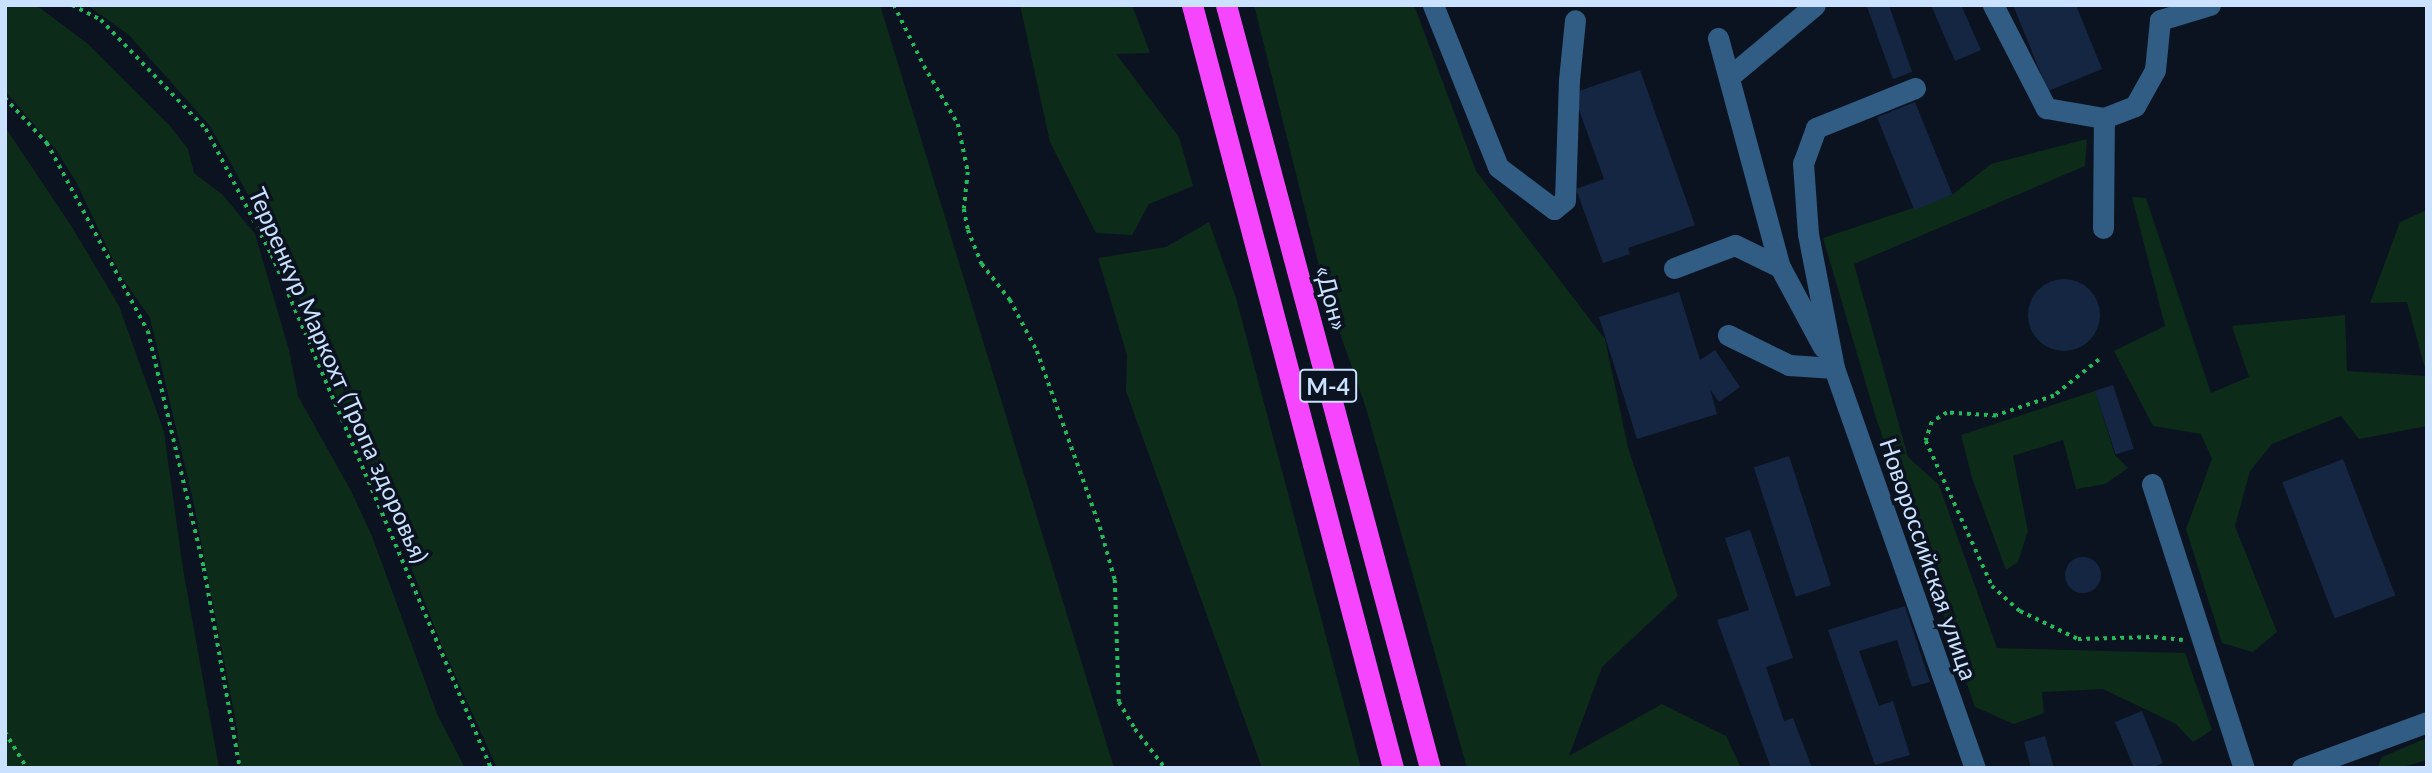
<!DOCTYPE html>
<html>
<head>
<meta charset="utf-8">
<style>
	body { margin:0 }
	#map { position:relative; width:2432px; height:773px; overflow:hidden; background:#0b1320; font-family:Lato,sans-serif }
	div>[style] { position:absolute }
	.green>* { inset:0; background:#0d2b19 }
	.building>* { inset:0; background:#152643; transform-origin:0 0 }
	.round { border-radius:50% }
	.path>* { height:3.5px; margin-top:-1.75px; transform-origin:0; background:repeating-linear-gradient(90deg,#22bb5b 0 3.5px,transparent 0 8.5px) }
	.minor>* { height:21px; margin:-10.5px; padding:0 10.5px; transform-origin:10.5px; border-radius:10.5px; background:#315d84 }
	.highway>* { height:21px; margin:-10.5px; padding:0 10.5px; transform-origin:10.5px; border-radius:10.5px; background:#f645ff }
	span { translate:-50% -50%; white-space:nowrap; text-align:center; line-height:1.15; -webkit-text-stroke:7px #0b1320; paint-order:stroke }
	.shield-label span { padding:2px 5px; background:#0b1320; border:2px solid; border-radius:5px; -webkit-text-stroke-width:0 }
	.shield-label { font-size:23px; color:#cae2ff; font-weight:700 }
	.street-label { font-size:24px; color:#cae2ff }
	.frame { position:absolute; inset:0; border:7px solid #cae2ff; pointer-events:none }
</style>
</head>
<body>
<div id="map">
	<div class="green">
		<i style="clip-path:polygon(5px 5px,36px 5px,88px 44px,170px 126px,188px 149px,194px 173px,223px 195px,255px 234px,289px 350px,298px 396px,351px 491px,372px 536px,437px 714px,465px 768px,240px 768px,237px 728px,193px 500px,150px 318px,121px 276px,76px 182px,57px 151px,5px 91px)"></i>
		<i style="clip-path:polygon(87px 5px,880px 5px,1114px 768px,497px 768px,442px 646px,385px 501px,323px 367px,289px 269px,210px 126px,129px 35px)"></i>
		<i style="clip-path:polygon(1020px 5px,1132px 5px,1150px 53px,1116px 54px,1179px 137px,1193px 186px,1149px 204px,1132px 235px,1096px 233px,1050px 142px)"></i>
		<i style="clip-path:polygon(1254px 5px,1414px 5px,1476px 171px,1605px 339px,1628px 448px,1678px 596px,1602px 667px,1569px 756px,1662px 704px,1726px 736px,1741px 768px,1467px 768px,1366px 408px,1325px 290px)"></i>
		<i style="clip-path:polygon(5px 127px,72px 227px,119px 306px,164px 432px,183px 569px,219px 768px,5px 768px)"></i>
		<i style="clip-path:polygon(2087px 139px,2085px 166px,1854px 264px,1908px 457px,1939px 485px,1997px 648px,2185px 653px,2212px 730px,2193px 742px,2176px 724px,2103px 689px,2042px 692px,2044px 713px,2014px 724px,1975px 707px,1876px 418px,1823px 238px,1952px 195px,1991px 164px)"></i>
		<i style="clip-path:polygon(2132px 197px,2146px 198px,2211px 393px,2249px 377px,2232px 326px,2345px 315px,2347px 371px,2427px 376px,2407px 302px,2370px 303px,2400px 222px,2427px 210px,2427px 426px,2359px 439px,2341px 416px,2272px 444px,2250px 471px,2235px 526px,2277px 632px,2253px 652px,2222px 643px,2186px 529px,2212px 459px,2201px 434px,2153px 426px,2114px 351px,2165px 326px)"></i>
		<i style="clip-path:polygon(1209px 222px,1236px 298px,1361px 768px,1262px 768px,1126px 391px,1127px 355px,1098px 258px,1166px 247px)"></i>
		<i style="clip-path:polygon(2095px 391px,2115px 455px,2128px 468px,2105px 484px,2076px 489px,2063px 440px,2013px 456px,2028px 531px,2018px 562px,2006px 570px,1972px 478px,1961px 435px)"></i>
		<i style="clip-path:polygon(2427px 738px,2427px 760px,2399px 768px,2377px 768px,2382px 757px)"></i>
	</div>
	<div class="building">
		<i style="clip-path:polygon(1874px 5px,1889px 5px,1912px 72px,1893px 79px,1867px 7px)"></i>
		<i style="clip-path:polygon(1931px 5px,1961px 5px,1981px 50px,1955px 61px)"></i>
		<i style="clip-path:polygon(2013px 5px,2076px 5px,2102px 69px,2048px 91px)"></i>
		<i style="clip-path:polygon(1640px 70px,1695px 225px,1628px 248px,1630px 254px,1603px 263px,1576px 189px,1604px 179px,1573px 93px)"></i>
		<i style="left:1915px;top:102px;width:100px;height:41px;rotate:68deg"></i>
		<i class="round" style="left:2028px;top:279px;width:72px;height:72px"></i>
		<i style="clip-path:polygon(1679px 292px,1700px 360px,1715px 350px,1740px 387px,1719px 402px,1710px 389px,1717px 414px,1637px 439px,1599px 317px)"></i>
		<i style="left:2113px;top:385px;width:67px;height:19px;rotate:72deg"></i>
		<i style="left:1789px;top:456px;width:136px;height:37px;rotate:72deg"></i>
		<i style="left:2343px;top:459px;width:146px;height:65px;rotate:69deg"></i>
		<i style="clip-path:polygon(1750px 530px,1793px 658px,1766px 667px,1784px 721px,1793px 718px,1812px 768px,1771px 768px,1717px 620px,1749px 610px,1725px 538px)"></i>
		<i class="round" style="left:2065px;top:557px;width:36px;height:36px"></i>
		<i style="clip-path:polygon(1905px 606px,1930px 682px,1912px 687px,1897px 640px,1859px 651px,1879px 706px,1893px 701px,1910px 755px,1875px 765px,1828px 630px)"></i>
		<i style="clip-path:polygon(2142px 711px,2163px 763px,2151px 768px,2134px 768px,2115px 722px)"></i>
		<i style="clip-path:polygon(2045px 736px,2054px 768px,2031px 768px,2024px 742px)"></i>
	</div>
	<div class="path">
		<i style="left:72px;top:5px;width:33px;rotate:27deg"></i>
		<i style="left:101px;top:20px;width:151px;rotate:46.1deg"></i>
		<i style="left:206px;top:129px;width:142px;rotate:62.4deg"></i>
		<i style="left:272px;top:255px;width:558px;rotate:66.88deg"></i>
		<i style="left:894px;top:5px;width:68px;rotate:63.8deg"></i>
		<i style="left:924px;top:66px;width:67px;rotate:59.6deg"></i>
		<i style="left:958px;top:124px;width:49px;rotate:78.2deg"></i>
		<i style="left:968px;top:172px;width:37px;rotate:96deg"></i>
		<i style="left:964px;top:209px;width:21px;rotate:79deg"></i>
		<i style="left:968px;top:230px;width:37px;rotate:68deg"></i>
		<i style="left:982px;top:264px;width:46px;rotate:52.1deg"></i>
		<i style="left:1010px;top:300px;width:58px;rotate:62.1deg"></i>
		<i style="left:1037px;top:351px;width:187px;rotate:70.3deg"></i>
		<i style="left:1100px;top:527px;width:55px;rotate:74.2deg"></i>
		<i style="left:1115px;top:580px;width:122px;rotate:88.1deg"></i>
		<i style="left:1119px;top:702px;width:31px;rotate:59deg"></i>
		<i style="left:1135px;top:729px;width:49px;rotate:52.4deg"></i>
		<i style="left:5px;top:98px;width:62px;rotate:47deg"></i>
		<i style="left:47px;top:143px;width:213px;rotate:61.8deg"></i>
		<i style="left:148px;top:331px;width:244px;rotate:76.7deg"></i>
		<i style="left:204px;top:568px;width:203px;rotate:79.8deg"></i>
		<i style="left:2099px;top:360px;width:58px;rotate:141.3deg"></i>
		<i style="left:2054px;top:396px;width:61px;rotate:161deg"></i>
		<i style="left:1996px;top:416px;width:49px;rotate:-176.5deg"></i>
		<i style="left:1947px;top:413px;width:17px;rotate:149deg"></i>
		<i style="left:1932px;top:422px;width:20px;rotate:108deg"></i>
		<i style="left:1926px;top:441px;width:159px;rotate:65.5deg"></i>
		<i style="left:1992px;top:586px;width:38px;rotate:42deg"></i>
		<i style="left:2020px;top:611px;width:64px;rotate:25.8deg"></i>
		<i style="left:2078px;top:639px;width:76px;rotate:-1.5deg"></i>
		<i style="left:2154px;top:637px;width:29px;rotate:6deg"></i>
		<i style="left:5px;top:732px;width:42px;rotate:58.6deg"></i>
	</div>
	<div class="minor">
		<i style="left:1433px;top:5px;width:175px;rotate:68.1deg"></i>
		<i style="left:1498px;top:167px;width:70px;rotate:36.9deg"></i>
		<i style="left:1554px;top:209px;width:14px;rotate:-39deg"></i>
		<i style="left:1565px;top:200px;width:120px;rotate:-88.1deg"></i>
		<i style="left:1569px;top:80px;width:60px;rotate:-84.3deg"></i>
		<i style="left:1993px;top:5px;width:116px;rotate:62.8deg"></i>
		<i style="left:2046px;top:108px;width:59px;rotate:9.8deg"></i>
		<i style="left:2104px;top:118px;width:33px;rotate:-21deg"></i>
		<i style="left:2135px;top:106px;width:41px;rotate:-60.9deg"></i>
		<i style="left:2155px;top:70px;width:50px;rotate:-84.3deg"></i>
		<i style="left:2160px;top:20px;width:52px;rotate:-16.7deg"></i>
		<i style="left:1718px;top:38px;width:237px;rotate:74.9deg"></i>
		<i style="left:1780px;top:267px;width:91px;rotate:61.7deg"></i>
		<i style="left:1729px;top:77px;width:112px;rotate:-39.9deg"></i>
		<i style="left:1915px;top:88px;width:107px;rotate:158deg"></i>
		<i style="left:1816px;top:128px;width:37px;rotate:110deg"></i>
		<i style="left:1803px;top:163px;width:71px;rotate:86deg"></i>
		<i style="left:1808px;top:234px;width:136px;rotate:79deg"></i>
		<i style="left:1834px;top:368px;width:424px;rotate:70.6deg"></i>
		<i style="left:2103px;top:228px;width:110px;rotate:-89.5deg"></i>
		<i style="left:1674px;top:268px;width:65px;rotate:-20.7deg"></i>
		<i style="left:1735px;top:245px;width:50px;rotate:26.1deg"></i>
		<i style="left:1728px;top:335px;width:68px;rotate:26.2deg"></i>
		<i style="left:1789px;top:365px;width:45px;rotate:3.8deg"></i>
		<i style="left:2152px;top:484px;width:299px;rotate:72.1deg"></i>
		<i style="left:2302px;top:768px;width:133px;rotate:-20.2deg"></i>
	</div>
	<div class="highway">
		<i style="left:1192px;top:5px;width:789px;rotate:75.24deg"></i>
		<i style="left:1226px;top:5px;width:790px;rotate:75.03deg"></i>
	</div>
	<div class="shield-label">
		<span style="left:1328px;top:386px">М-4</span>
	</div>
	<div class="street-label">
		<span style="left:1332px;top:298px;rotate:75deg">«Дон»</span>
		<span style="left:339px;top:375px;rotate:66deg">Терренкур Маркохт (Тропа здоровья)</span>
		<span style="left:1929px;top:559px;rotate:71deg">Новороссийская улица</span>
	</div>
	<div class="frame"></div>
</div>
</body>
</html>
